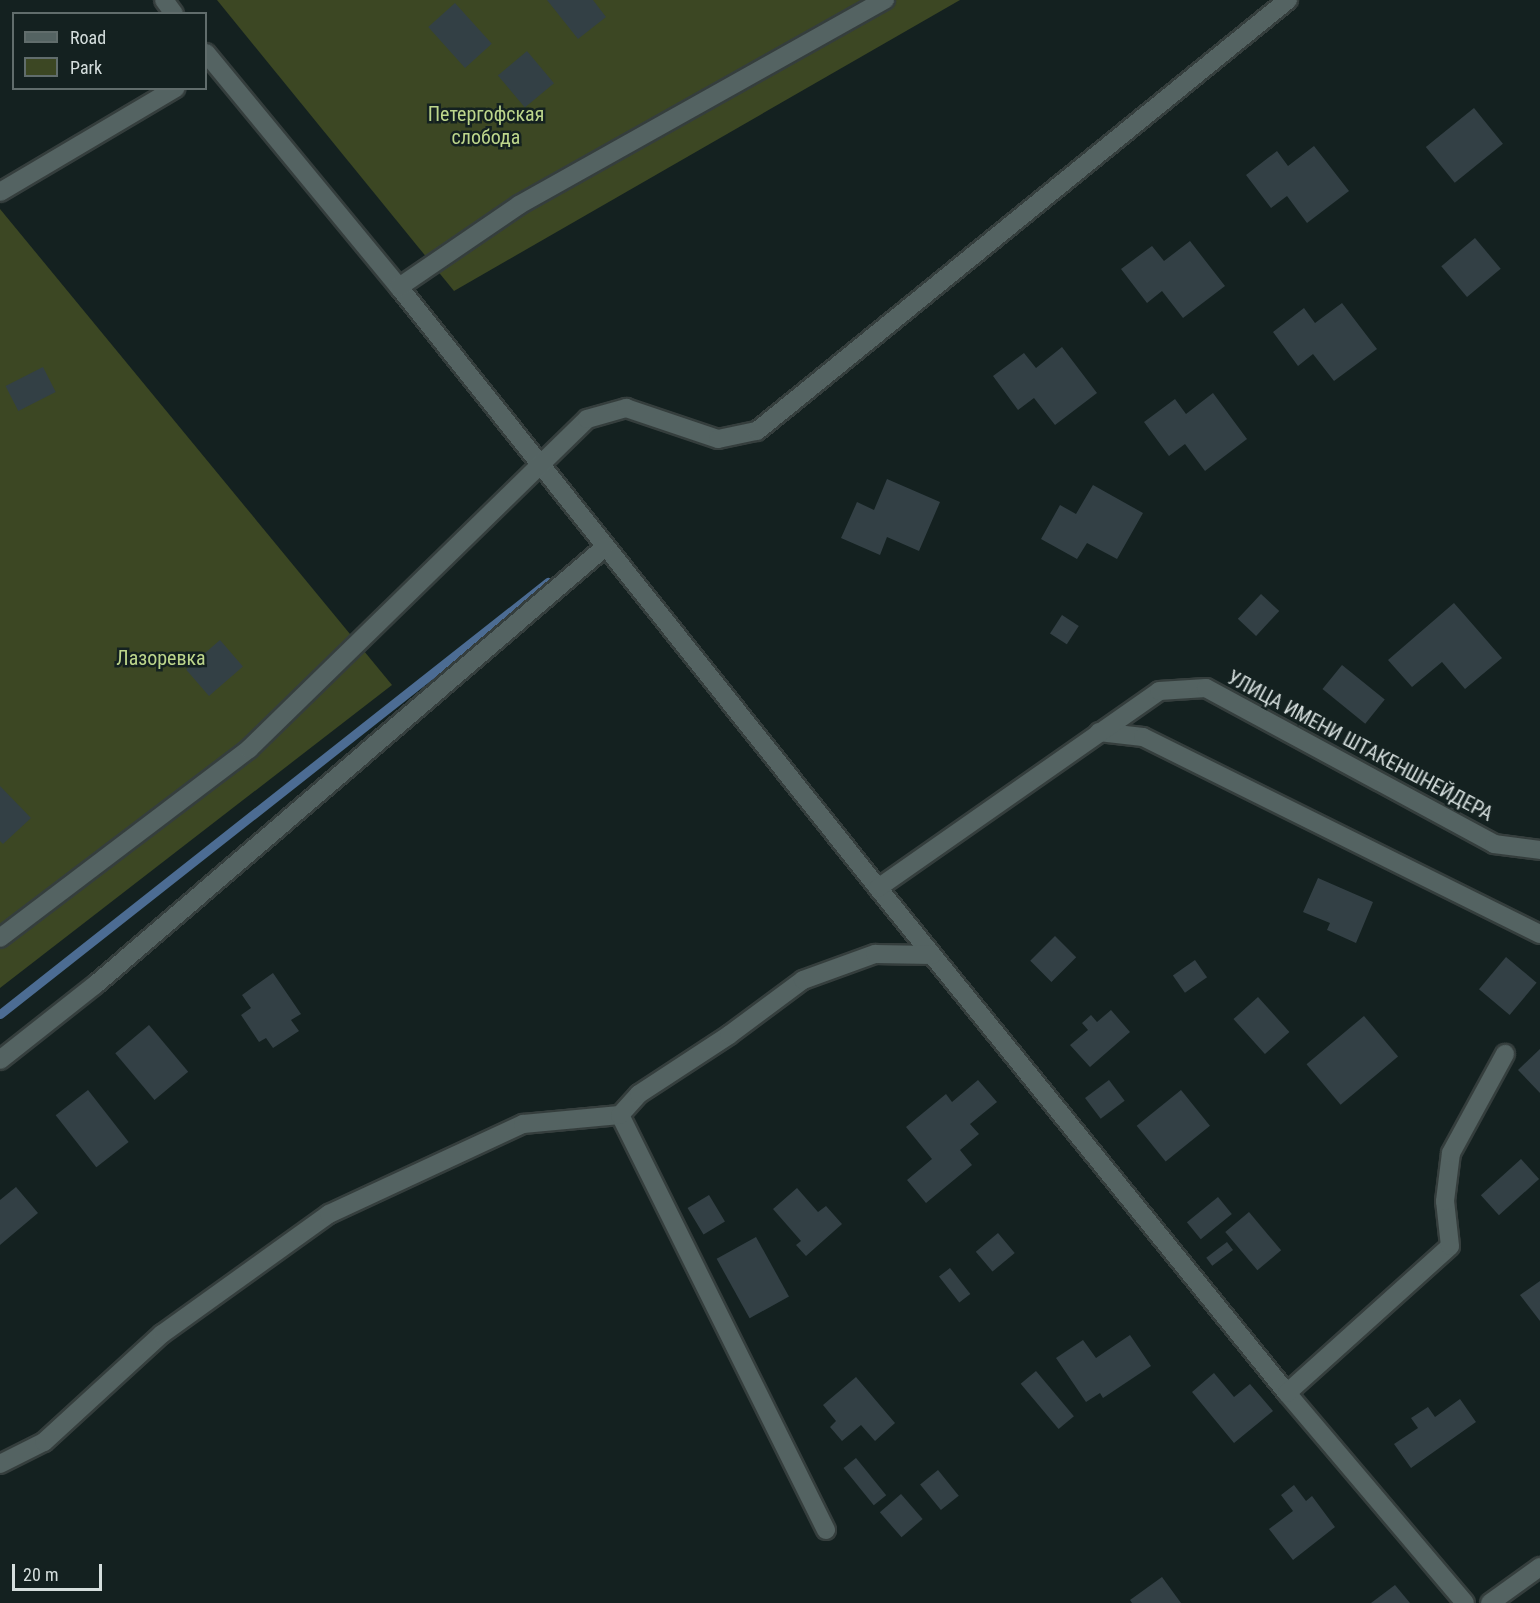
<!DOCTYPE html>
<html>
<head>
<meta charset="utf-8">
<style>
	body { margin:0 }
	#map { position:relative; width:1540px; height:1603px; overflow:hidden; background:#142120; font-family:"Roboto Condensed",sans-serif }
	div>[style] { position:absolute }
	.green>* { inset:0; background:#3c4723 }
	.stream>* { height:9px; margin:-4.5px; padding:0 4.5px; transform-origin:4.5px; border-radius:4.5px; background:#4c6c93 }
	.building>* { inset:0; background:#334045; transform-origin:0 0 }
	.roads { filter:drop-shadow(2px 0 #353e3d) drop-shadow(-2px 0 #353e3d) drop-shadow(0 2px #353e3d) drop-shadow(0 -2px #353e3d) }
	.minor>* { height:18px; margin:-9px; padding:0 9px; transform-origin:9px; border-radius:9px; background:#546362 }
	span { translate:-50% -50%; white-space:nowrap; text-align:center; line-height:1.15; -webkit-text-stroke:5px #142120; paint-order:stroke }
	.park-label { font-size:20px; color:#bdd68b }
	.street-label { font-size:20px; color:#d5dedd }
	.legend { position:absolute; left:12px; top:12px; width:195px; height:78px; box-sizing:border-box; background:#142120; border:2px solid #616d6c; margin:0; padding:8px 10px; list-style:none; font-size:18px; color:#d5dedd }
	.legend li { display:flex; align-items:center; gap:12px; height:30px }
	.legend b { width:30px; border:2px solid #616d6c }
	.scale { position:absolute; left:12px; top:1564px; width:90px; height:27px; box-sizing:border-box; border:3px solid #d5dedd; border-top:0; padding-left:8px; font-size:18px; line-height:21px; white-space:nowrap; color:#d5dedd; -webkit-text-stroke:4px #142120; paint-order:stroke }
</style>
</head>
<body>
<div id="map">
	<div class="green">
		<i style="clip-path:polygon(217px 0,960px 0,454px 291px)"></i>
		<i style="clip-path:polygon(0 209px,392px 685px,0 988px)"></i>
	</div>
	<div class="stream">
		<i style="left:0;top:1014px;width:698px;rotate:-38.25deg"></i>
	</div>
	<div class="building">
		<i style="clip-path:polygon(547px 0,593px 0,606px 17px,578px 39px)"></i>
		<i style="left:455px;top:3px;width:55px;height:36px;rotate:48deg"></i>
		<i style="left:527px;top:51px;width:42px;height:38px;rotate:50deg"></i>
		<i style="left:1474px;top:108px;width:46px;height:62px;rotate:51deg"></i>
		<i style="clip-path:polygon(1314px 146px,1349px 191px,1307px 223px,1287px 196px,1271px 208px,1246px 175px,1277px 151px,1288px 166px)"></i>
		<i style="left:1475px;top:238px;width:40px;height:44px;rotate:50deg"></i>
		<i style="clip-path:polygon(1190px 241px,1225px 286px,1183px 318px,1162px 291px,1147px 303px,1121px 269px,1152px 246px,1164px 261px)"></i>
		<i style="clip-path:polygon(1342px 303px,1377px 349px,1334px 381px,1313px 354px,1298px 366px,1273px 332px,1304px 308px,1315px 323px)"></i>
		<i style="clip-path:polygon(1062px 347px,1097px 393px,1055px 425px,1034px 398px,1018px 410px,993px 376px,1024px 353px,1036px 368px)"></i>
		<i style="left:43px;top:367px;width:28px;height:42px;rotate:63deg"></i>
		<i style="clip-path:polygon(1213px 393px,1247px 439px,1205px 471px,1185px 444px,1169px 456px,1144px 422px,1175px 399px,1186px 414px)"></i>
		<i style="clip-path:polygon(887px 479px,940px 502px,919px 551px,887px 537px,880px 555px,841px 538px,857px 502px,874px 510px)"></i>
		<i style="clip-path:polygon(1093px 485px,1143px 513px,1117px 559px,1087px 543px,1077px 559px,1041px 539px,1060px 505px,1076px 514px)"></i>
		<i style="left:1261px;top:594px;width:25px;height:34px;rotate:43deg"></i>
		<i style="clip-path:polygon(1454px 603px,1502px 658px,1465px 689px,1442px 662px,1412px 687px,1388px 660px)"></i>
		<i style="left:1062px;top:615px;width:20px;height:22px;rotate:33deg"></i>
		<i style="left:220px;top:640px;width:35px;height:45px;rotate:49deg"></i>
		<i style="left:1342px;top:665px;width:55px;height:31px;rotate:39deg"></i>
		<i style="clip-path:polygon(0 786px,31px 818px,3px 844px,0 841px)"></i>
		<i style="clip-path:polygon(1318px 878px,1373px 902px,1356px 943px,1327px 930px,1330px 923px,1303px 912px)"></i>
		<i style="left:1055px;top:936px;width:30px;height:35px;rotate:45deg"></i>
		<i style="left:1506px;top:957px;width:40px;height:42px;rotate:40deg"></i>
		<i style="left:1195px;top:960px;width:21px;height:27px;rotate:55deg"></i>
		<i style="clip-path:polygon(273px 973px,301px 1014px,291px 1020px,299px 1031px,273px 1048px,266px 1038px,259px 1042px,241px 1015px,251px 1008px,242px 995px)"></i>
		<i style="left:1258px;top:997px;width:47px;height:33px;rotate:48deg"></i>
		<i style="clip-path:polygon(1111px 1010px,1130px 1032px,1090px 1067px,1070px 1045px,1088px 1030px,1082px 1023px,1091px 1015px,1097px 1022px)"></i>
		<i style="left:1364px;top:1016px;width:53px;height:75px;rotate:50deg"></i>
		<i style="left:149px;top:1025px;width:61px;height:44px;rotate:50deg"></i>
		<i style="clip-path:polygon(1540px 1049px,1540px 1093px,1518px 1070px)"></i>
		<i style="clip-path:polygon(978px 1080px,997px 1102px,970px 1124px,979px 1134px,960px 1150px,972px 1165px,926px 1203px,907px 1180px,932px 1159px,906px 1127px,946px 1094px,952px 1102px)"></i>
		<i style="left:1109px;top:1080px;width:26px;height:30px;rotate:53deg"></i>
		<i style="left:88px;top:1090px;width:66px;height:41px;rotate:52deg"></i>
		<i style="left:1181px;top:1090px;width:46px;height:57px;rotate:51deg"></i>
		<i style="left:1521px;top:1159px;width:27px;height:54px;rotate:48deg"></i>
		<i style="clip-path:polygon(16px 1187px,38px 1213px,0 1245px,0 1200px)"></i>
		<i style="clip-path:polygon(797px 1188px,818px 1212px,826px 1206px,842px 1224px,806px 1256px,796px 1245px,801px 1241px,773px 1209px)"></i>
		<i style="left:709px;top:1195px;width:31px;height:25px;rotate:59deg"></i>
		<i style="left:1218px;top:1197px;width:22px;height:40px;rotate:51deg"></i>
		<i style="left:1249px;top:1212px;width:50px;height:31px;rotate:50deg"></i>
		<i style="left:998px;top:1233px;width:26px;height:29px;rotate:50deg"></i>
		<i style="left:756px;top:1237px;width:68px;height:45px;rotate:61deg"></i>
		<i style="left:1227px;top:1242px;width:10px;height:26px;rotate:53deg"></i>
		<i style="left:950px;top:1268px;width:33px;height:14px;rotate:52deg"></i>
		<i style="clip-path:polygon(1540px 1281px,1540px 1321px,1520px 1295px)"></i>
		<i style="clip-path:polygon(1130px 1335px,1151px 1366px,1103px 1398px,1100px 1393px,1086px 1402px,1056px 1358px,1083px 1340px,1096px 1358px)"></i>
		<i style="left:1036px;top:1371px;width:59px;height:20px;rotate:50deg"></i>
		<i style="clip-path:polygon(1214px 1373px,1234px 1397px,1250px 1384px,1273px 1411px,1234px 1443px,1192px 1392px)"></i>
		<i style="clip-path:polygon(856px 1377px,895px 1423px,875px 1441px,861px 1425px,842px 1441px,830px 1427px,836px 1421px,823px 1405px)"></i>
		<i style="clip-path:polygon(1460px 1399px,1476px 1422px,1411px 1468px,1394px 1444px,1418px 1428px,1411px 1418px,1428px 1407px,1435px 1417px)"></i>
		<i style="left:856px;top:1458px;width:48px;height:16px;rotate:51deg"></i>
		<i style="left:938px;top:1470px;width:33px;height:23px;rotate:51deg"></i>
		<i style="clip-path:polygon(1294px 1485px,1306px 1501px,1312px 1496px,1335px 1527px,1293px 1560px,1269px 1529px,1293px 1511px,1281px 1495px)"></i>
		<i style="left:901px;top:1494px;width:33px;height:28px;rotate:49deg"></i>
		<i style="clip-path:polygon(1162px 1577px,1181px 1603px,1132px 1603px,1130px 1600px)"></i>
		<i style="clip-path:polygon(1395px 1585px,1410px 1603px,1371px 1603px)"></i>
	</div>
	<div class="roads">
		<div class="minor">
			<i style="left:164px;top:0;width:17px;rotate:54deg"></i>
			<i style="left:206px;top:53px;width:303px;rotate:50.5deg"></i>
			<i style="left:399px;top:287px;width:769px;rotate:51.44deg"></i>
			<i style="left:878px;top:888px;width:650px;rotate:51deg"></i>
			<i style="left:1287px;top:1393px;width:275px;rotate:49.7deg"></i>
			<i style="left:0;top:192px;width:204px;rotate:-30.6deg"></i>
			<i style="left:399px;top:287px;width:145px;rotate:-34.3deg"></i>
			<i style="left:519px;top:205px;width:420px;rotate:-29.3deg"></i>
			<i style="left:1099px;top:732px;width:44px;rotate:6.5deg"></i>
			<i style="left:1143px;top:737px;width:443px;rotate:26.4deg"></i>
			<i style="left:878px;top:888px;width:343px;rotate:-35deg"></i>
			<i style="left:1159px;top:691px;width:47px;rotate:-3.7deg"></i>
			<i style="left:1206px;top:688px;width:328px;rotate:28.4deg"></i>
			<i style="left:1494px;top:844px;width:46px;rotate:7.4deg"></i>
			<i style="left:0;top:938px;width:313px;rotate:-37.2deg"></i>
			<i style="left:249px;top:749px;width:472px;rotate:-44.3deg"></i>
			<i style="left:587px;top:419px;width:41px;rotate:-15.8deg"></i>
			<i style="left:626px;top:408px;width:97px;rotate:18.6deg"></i>
			<i style="left:718px;top:439px;width:40px;rotate:-12deg"></i>
			<i style="left:757px;top:431px;width:684px;rotate:-39.07deg"></i>
			<i style="left:0;top:1060px;width:121px;rotate:-38.3deg"></i>
			<i style="left:95px;top:985px;width:672px;rotate:-40.66deg"></i>
			<i style="left:1287px;top:1393px;width:219px;rotate:-42deg"></i>
			<i style="left:1450px;top:1246px;width:45px;rotate:-96.3deg"></i>
			<i style="left:1445px;top:1201px;width:48px;rotate:-82.9deg"></i>
			<i style="left:1451px;top:1153px;width:113px;rotate:-61.4deg"></i>
			<i style="left:0;top:1464px;width:49px;rotate:-26.6deg"></i>
			<i style="left:44px;top:1442px;width:160px;rotate:-42.5deg"></i>
			<i style="left:162px;top:1334px;width:206px;rotate:-35.7deg"></i>
			<i style="left:329px;top:1214px;width:214px;rotate:-24.9deg"></i>
			<i style="left:523px;top:1124px;width:97px;rotate:-5.3deg"></i>
			<i style="left:826px;top:1530px;width:463px;rotate:-116.4deg"></i>
			<i style="left:620px;top:1115px;width:28px;rotate:-48deg"></i>
			<i style="left:639px;top:1094px;width:108px;rotate:-33.2deg"></i>
			<i style="left:729px;top:1035px;width:92px;rotate:-36.6deg"></i>
			<i style="left:803px;top:980px;width:77px;rotate:-19.9deg"></i>
			<i style="left:875px;top:954px;width:57px;rotate:1deg"></i>
			<i style="left:1490px;top:1603px;width:62px;rotate:-35.8deg"></i>
		</div>
	</div>
	<div class="park-label">
		<span style="left:486px;top:126px">Петергофская<br>слобода</span>
		<span style="left:161px;top:658px">Лазоревка</span>
	</div>
	<div class="street-label">
		<span style="left:1360px;top:746px;rotate:28deg">УЛИЦА ИМЕНИ ШТАКЕНШНЕЙДЕРА</span>
	</div>
	<ul class="legend">
	<li><b style="height:8px;background:#546362"></b>Road</li>
	<li><b style="height:16px;background:#3c4723"></b>Park</li>
	</ul>
	<div class="scale">20 m</div>
</div>
</body>
</html>
